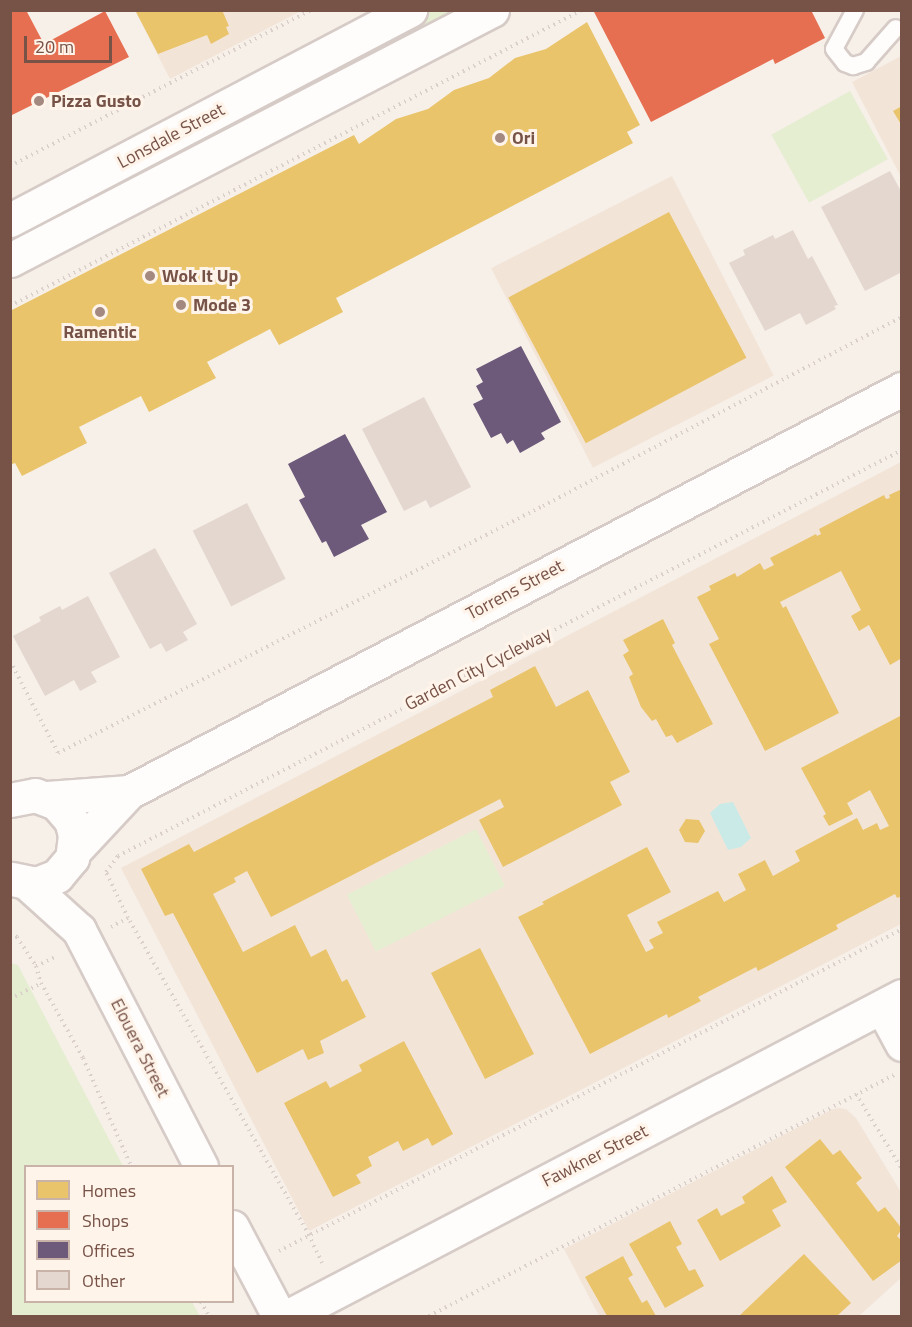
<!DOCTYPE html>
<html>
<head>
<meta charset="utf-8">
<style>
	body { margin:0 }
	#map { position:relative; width:912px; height:1327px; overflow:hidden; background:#f7f0e9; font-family:"Titillium Web",sans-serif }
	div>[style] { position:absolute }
	.residential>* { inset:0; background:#f3e4d8; transform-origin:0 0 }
	.green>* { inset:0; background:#e6eed2; transform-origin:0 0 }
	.water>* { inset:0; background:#caeae8 }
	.homes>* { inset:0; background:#e9c46a; transform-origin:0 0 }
	.shops>* { inset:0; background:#e76f51 }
	.offices>* { inset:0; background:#6d597a }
	.building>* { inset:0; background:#e4d7d0; transform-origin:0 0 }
	.path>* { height:4px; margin-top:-2px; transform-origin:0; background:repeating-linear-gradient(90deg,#dacfcb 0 1.5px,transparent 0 6px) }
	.roads { filter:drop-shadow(2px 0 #d6cbc6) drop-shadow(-2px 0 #d6cbc6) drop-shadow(0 2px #d6cbc6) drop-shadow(0 -2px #d6cbc6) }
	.lane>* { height:16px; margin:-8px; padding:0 8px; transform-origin:8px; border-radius:8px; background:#fefdfc }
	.street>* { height:33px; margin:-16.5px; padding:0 16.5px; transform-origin:16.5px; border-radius:16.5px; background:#fefdfc }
	.dots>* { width:16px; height:16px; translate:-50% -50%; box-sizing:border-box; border:3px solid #fff4ea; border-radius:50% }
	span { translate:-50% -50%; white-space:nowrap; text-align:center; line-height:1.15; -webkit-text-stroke:6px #fff4ea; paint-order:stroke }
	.poi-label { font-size:18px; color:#775247; font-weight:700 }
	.left { translate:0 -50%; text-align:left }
	.street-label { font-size:18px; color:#775247 }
	.frame { position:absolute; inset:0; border:12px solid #775247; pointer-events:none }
	.legend { position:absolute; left:24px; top:1165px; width:210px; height:138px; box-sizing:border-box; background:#fff4ea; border:2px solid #c9b3a9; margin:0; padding:8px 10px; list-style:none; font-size:18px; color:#775247 }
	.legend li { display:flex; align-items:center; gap:12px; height:30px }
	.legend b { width:30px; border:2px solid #c9b3a9 }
	.scale { position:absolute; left:24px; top:36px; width:88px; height:27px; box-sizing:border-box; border:3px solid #775247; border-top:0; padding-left:8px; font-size:18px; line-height:21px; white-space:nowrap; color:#775247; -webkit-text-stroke:4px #fff4ea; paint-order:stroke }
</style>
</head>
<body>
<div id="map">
	<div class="residential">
		<i style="clip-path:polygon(135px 11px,301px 11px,170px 79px)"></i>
		<i style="clip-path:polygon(901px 56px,901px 177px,852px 82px)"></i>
		<i style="left:672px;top:176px;width:224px;height:203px;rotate:63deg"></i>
		<i style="clip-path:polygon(901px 462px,901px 924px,309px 1231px,121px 868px)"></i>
		<i style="clip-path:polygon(838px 1108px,846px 1109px,856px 1118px,901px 1192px,901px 1278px,859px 1316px,599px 1316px,564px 1249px,831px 1110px)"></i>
	</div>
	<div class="green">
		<i style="clip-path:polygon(424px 11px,464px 11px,397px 53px,385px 30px)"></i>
		<i style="left:850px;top:91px;width:78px;height:90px;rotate:61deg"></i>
		<i style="left:476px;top:829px;width:64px;height:145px;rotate:63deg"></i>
		<i style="clip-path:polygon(11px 963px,18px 965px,123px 1166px,26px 1166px,26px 1302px,192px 1302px,200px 1316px,11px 1316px)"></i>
	</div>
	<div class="water">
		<i style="clip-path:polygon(733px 802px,751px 838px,741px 847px,728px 850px,710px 813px,720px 804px)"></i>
	</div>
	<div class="homes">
		<i style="clip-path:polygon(135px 10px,222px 10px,229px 26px,226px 27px,229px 34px,211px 44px,207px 35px,158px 54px)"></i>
		<i style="clip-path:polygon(587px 22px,640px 125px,627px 132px,633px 143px,336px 298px,343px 312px,279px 345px,270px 329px,207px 362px,216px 378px,149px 412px,141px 396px,79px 427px,87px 443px,22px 476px,15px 463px,10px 465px,10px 311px,354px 135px,359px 144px,396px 119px,428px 109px,454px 90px,489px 78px,515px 58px,546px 49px)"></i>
		<i style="clip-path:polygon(902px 106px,902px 126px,893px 111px)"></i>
		<i style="left:669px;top:212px;width:165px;height:182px;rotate:62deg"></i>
		<i style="clip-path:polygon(902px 489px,902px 658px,890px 665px,869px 625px,859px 631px,851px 616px,861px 610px,841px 571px,780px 602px,783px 608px,786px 606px,839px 713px,765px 751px,709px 644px,719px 639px,697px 597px,711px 590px,709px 586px,735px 573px,737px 577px,760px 563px,764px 570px,774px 565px,770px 558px,816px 534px,817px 536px,821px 534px,819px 529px,884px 495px,886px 499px,890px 498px,889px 495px)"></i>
		<i style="clip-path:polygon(663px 619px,675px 643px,672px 645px,713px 724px,677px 743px,672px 735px,666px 737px,656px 719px,652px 721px,641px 707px,629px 677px,633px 674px,623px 655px,629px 651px,623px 640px)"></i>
		<i style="clip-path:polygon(535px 666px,556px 707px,588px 690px,630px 772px,610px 782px,622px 805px,503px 867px,479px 820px,504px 807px,500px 799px,271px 917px,247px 871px,234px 878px,236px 882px,213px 894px,243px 952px,295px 925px,311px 957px,326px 949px,342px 982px,347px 979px,366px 1017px,320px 1041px,324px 1053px,308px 1060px,303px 1049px,257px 1073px,173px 913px,165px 916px,141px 869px,189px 844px,194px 852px,493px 697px,490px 690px)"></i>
		<i style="clip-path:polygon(902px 715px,902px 896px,897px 898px,895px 894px,836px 925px,838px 929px,758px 971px,756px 967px,698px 997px,701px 1001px,668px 1018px,667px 1014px,590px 1054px,518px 917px,544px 904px,542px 902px,647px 847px,671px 892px,627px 915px,646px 952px,654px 948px,649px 940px,663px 933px,657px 922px,718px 891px,724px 902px,746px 890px,738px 874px,765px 860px,773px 876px,800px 861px,795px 851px,857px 818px,863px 830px,877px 823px,880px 830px,889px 826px,870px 790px,847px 803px,853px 814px,829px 826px,823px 816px,826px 814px,801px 768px)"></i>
		<i style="clip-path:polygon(686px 819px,699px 820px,705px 831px,698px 843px,685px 842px,679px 830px)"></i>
		<i style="left:480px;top:948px;width:119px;height:55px;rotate:63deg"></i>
		<i style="clip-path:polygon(404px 1041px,453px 1134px,432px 1146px,428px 1138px,403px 1151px,398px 1141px,368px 1157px,372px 1166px,356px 1175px,361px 1183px,333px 1197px,284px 1103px,326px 1081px,330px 1088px,362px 1071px,359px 1065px)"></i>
		<i style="clip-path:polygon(820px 1139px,833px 1155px,840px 1150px,862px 1178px,856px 1183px,878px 1212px,885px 1207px,902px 1229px,897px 1236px,902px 1241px,902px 1260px,873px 1281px,785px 1167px)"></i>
		<i style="clip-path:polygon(772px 1176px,787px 1202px,772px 1210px,781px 1226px,720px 1261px,697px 1220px,717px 1208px,721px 1216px,745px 1203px,742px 1197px)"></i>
		<i style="clip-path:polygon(670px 1221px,682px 1244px,676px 1247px,689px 1271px,695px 1269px,704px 1286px,665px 1308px,629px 1244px)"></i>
		<i style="clip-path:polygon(804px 1254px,851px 1303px,837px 1316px,739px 1316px)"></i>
		<i style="clip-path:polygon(623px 1256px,633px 1275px,628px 1278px,642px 1303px,647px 1300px,656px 1316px,607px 1316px,585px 1277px)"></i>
	</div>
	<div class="shops">
		<i style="clip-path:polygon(10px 10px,26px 10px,44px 44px,105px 11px,129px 57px,10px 116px)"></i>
		<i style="clip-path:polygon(593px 10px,811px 10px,825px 38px,775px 64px,773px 59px,651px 122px)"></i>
	</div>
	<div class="offices">
		<i style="clip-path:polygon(521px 346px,561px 422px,541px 433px,545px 439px,520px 453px,513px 440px,507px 444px,501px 433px,491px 438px,473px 404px,483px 399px,476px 386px,483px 382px,476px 369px)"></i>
		<i style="clip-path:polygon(345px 434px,387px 512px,361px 525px,369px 539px,334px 557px,326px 541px,322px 543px,299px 500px,305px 497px,288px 464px)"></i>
	</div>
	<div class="building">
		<i style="clip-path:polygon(890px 171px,902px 193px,902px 272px,865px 291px,821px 207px)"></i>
		<i style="clip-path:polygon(793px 230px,808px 259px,812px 256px,838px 305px,834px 306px,836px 309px,806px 325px,800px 313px,765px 331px,729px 263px,745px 255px,743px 250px,773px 235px,775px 239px)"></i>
		<i style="clip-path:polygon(424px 397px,471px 487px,430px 508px,426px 500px,404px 511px,362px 429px)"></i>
		<i style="left:247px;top:503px;width:85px;height:61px;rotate:63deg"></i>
		<i style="clip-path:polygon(155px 548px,197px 624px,183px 632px,188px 640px,166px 652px,161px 643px,150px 649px,109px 573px)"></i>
		<i style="clip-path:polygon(88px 596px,120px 657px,91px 672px,97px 682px,80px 691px,74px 680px,45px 696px,13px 636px,41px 621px,39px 617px,60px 606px,62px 610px)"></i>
	</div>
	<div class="path">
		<i style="left:10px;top:166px;width:339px;rotate:-27.4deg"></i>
		<i style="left:10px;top:306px;width:644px;rotate:-27.36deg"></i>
		<i style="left:10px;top:661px;width:104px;rotate:62.4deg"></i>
		<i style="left:58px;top:753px;width:544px;rotate:-26.99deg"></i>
		<i style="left:543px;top:506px;width:406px;rotate:-27.8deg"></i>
		<i style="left:111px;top:927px;width:19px;rotate:-28deg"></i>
		<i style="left:10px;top:934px;width:8px;rotate:23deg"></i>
		<i style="left:17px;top:937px;width:35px;rotate:57deg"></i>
		<i style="left:36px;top:966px;width:18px;rotate:74deg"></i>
		<i style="left:41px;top:983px;width:86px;rotate:60.8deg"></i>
		<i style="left:83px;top:1058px;width:118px;rotate:66deg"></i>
		<i style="left:36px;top:966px;width:23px;rotate:-25deg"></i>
		<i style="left:10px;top:999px;width:35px;rotate:-27deg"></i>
		<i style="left:856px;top:1094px;width:88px;rotate:58.5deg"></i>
		<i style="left:279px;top:1251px;width:701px;rotate:-27.33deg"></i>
		<i style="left:322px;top:1263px;width:31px;rotate:-115deg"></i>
		<i style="left:309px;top:1235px;width:365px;rotate:-119.7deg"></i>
		<i style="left:128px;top:918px;width:51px;rotate:-115.6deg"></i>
		<i style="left:106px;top:872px;width:20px;rotate:-53deg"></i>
		<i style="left:118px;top:856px;width:883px;rotate:-27.38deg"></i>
		<i style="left:201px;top:1302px;width:16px;rotate:60deg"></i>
		<i style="left:429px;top:1316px;width:524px;rotate:-27.4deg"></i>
	</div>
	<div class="roads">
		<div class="lane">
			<i style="left:855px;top:10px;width:44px;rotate:118.3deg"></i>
			<i style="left:834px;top:49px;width:18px;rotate:52deg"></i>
			<i style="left:845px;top:63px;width:9px;rotate:21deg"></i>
			<i style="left:853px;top:66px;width:14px;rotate:-17deg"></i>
			<i style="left:866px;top:62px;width:45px;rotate:-48.6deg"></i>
		</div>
		<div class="street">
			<i style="left:10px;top:220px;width:452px;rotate:-27.7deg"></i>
			<i style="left:10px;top:260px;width:543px;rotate:-27.41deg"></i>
			<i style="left:47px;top:798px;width:82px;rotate:-4.2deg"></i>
			<i style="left:10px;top:800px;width:25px;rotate:-11deg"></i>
			<i style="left:35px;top:795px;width:22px;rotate:21deg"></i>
			<i style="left:56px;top:803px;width:23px;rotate:49deg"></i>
			<i style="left:71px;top:820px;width:16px;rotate:75deg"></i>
			<i style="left:75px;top:835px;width:23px;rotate:97deg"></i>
			<i style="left:72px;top:858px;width:23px;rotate:130deg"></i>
			<i style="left:57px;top:876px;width:22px;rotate:159deg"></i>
			<i style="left:36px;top:884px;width:25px;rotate:-168deg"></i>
			<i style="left:74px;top:851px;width:81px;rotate:-47deg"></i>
			<i style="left:129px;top:792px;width:872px;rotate:-27.54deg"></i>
			<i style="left:28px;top:884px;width:69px;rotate:42deg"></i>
			<i style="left:79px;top:930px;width:266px;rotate:62.7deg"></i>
			<i style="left:882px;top:1007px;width:42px;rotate:61.6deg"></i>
			<i style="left:232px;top:1227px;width:101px;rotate:62.2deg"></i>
			<i style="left:289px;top:1316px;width:691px;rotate:-27.57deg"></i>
		</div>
	</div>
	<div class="dots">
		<i style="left:39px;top:101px;background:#a48980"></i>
		<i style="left:500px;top:138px;background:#a48980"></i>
		<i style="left:150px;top:276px;background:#a48980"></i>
		<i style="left:181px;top:305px;background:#a48980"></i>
		<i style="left:100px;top:312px;background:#a48980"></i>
	</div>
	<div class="poi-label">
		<span class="left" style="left:51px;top:101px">Pizza Gusto</span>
		<span class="left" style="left:512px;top:138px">Ori</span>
		<span class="left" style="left:162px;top:276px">Wok It Up</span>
		<span class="left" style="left:193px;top:305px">Mode 3</span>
		<span style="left:100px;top:332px">Ramentic</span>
	</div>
	<div class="street-label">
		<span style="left:171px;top:136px;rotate:-28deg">Lonsdale Street</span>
		<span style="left:515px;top:590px;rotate:-28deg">Torrens Street</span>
		<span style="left:478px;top:669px;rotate:-27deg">Garden City Cycleway</span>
		<span style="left:140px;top:1048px;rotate:63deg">Elouera Street</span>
		<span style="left:595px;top:1156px;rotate:-27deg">Fawkner Street</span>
	</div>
	<div class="frame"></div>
	<ul class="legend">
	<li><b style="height:16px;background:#e9c46a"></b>Homes</li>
	<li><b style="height:16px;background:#e76f51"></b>Shops</li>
	<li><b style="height:16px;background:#6d597a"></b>Offices</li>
	<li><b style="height:16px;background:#e4d7d0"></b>Other</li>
	</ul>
	<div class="scale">20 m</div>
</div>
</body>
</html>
